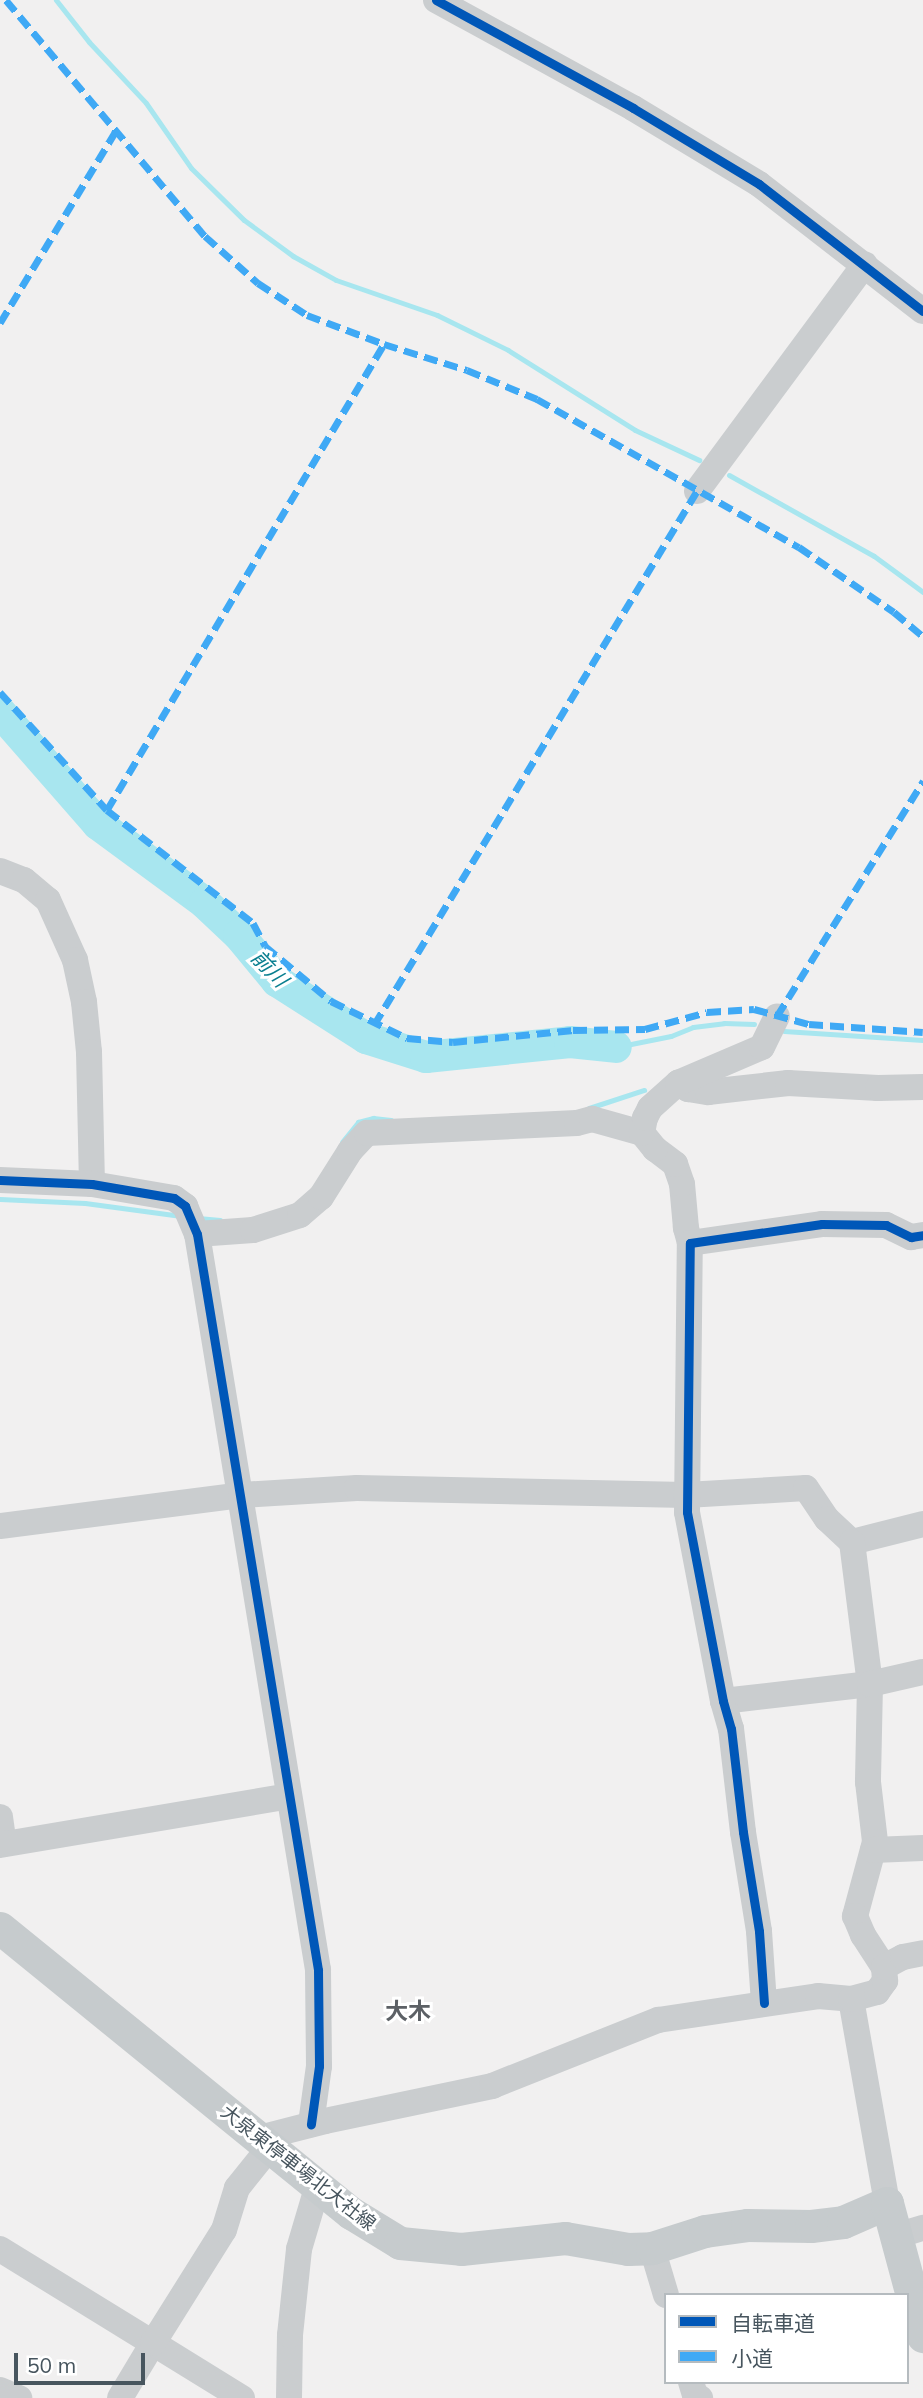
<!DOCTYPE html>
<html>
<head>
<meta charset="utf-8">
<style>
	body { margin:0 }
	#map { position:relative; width:923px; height:2398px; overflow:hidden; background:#f1f0f0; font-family:Mulish,"Noto Sans JP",sans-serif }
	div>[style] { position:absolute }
	.stream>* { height:5px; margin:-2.5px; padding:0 2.5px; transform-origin:2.5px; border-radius:2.5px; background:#a8e6ef }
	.river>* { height:32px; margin:-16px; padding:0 16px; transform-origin:16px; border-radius:16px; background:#a8e6ef }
	.minor>* { height:26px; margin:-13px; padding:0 13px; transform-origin:13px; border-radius:13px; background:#cacdcf }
	.major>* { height:33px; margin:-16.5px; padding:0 16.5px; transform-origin:16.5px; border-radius:16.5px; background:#c6cbcd }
	.quiet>* { height:7px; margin-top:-3.5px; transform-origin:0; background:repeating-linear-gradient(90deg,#3fa9f5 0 14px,transparent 0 21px) }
	.cycleway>* { height:9px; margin:-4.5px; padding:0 4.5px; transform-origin:4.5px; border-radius:4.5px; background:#0057b8 }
	span { translate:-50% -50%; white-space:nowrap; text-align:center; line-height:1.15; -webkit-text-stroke:6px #fff; paint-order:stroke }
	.street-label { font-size:19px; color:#47555e }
	.water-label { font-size:21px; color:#0a7f90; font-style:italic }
	.quarter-label { font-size:23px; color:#5c6065; font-weight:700 }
	.legend { position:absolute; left:664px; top:2293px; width:245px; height:91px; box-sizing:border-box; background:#fff; border:2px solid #b5bbbf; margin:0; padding:9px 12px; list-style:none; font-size:21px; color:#47555e }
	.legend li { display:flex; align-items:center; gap:14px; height:35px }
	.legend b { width:35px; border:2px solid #b5bbbf }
	.scale { position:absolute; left:14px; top:2353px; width:131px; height:32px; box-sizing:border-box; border:4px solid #47555e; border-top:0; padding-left:9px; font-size:21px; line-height:24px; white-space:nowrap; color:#47555e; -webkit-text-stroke:5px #fff; paint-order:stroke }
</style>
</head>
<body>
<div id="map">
	<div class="stream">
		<i style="left:56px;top:0;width:53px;rotate:51.8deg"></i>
		<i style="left:89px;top:42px;width:83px;rotate:46.9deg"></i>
		<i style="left:146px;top:103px;width:79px;rotate:55.3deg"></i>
		<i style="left:191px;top:168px;width:74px;rotate:44.5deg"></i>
		<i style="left:244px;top:220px;width:61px;rotate:36.3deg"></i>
		<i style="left:293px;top:256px;width:49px;rotate:29.2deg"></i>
		<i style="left:336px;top:280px;width:107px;rotate:19.1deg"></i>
		<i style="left:437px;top:315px;width:79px;rotate:26.2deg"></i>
		<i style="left:508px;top:350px;width:150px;rotate:32.2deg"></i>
		<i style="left:635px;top:430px;width:71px;rotate:25.1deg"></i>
		<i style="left:729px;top:475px;width:166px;rotate:29.2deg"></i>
		<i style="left:874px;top:556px;width:61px;rotate:36.3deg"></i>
		<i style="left:784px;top:1031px;width:139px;rotate:3.7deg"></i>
		<i style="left:616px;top:1047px;width:56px;rotate:-11.3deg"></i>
		<i style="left:671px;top:1036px;width:24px;rotate:-22deg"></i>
		<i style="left:693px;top:1027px;width:31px;rotate:-7deg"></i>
		<i style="left:724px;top:1023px;width:30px;rotate:2deg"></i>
		<i style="left:589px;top:1108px;width:58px;rotate:-18.1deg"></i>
		<i style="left:342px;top:1142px;width:26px;rotate:-51deg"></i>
		<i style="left:358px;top:1122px;width:16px;rotate:-15deg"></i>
		<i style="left:373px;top:1118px;width:18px;rotate:6deg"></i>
		<i style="left:0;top:1199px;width:85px;rotate:2.7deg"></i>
		<i style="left:85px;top:1203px;width:97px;rotate:7.7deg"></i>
		<i style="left:198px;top:1218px;width:22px;rotate:5deg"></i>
	</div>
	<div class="river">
		<i style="left:0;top:712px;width:149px;rotate:48.8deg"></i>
		<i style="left:98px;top:824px;width:133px;rotate:36.4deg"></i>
		<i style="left:205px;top:903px;width:47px;rotate:43.3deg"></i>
		<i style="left:239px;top:935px;width:60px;rotate:50.4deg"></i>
		<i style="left:277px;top:981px;width:106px;rotate:32.6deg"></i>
		<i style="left:366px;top:1038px;width:63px;rotate:17.6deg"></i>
		<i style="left:426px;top:1057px;width:145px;rotate:-5.9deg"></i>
		<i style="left:570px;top:1042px;width:46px;rotate:6.2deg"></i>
	</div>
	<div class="minor">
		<i style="left:436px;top:0;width:225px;rotate:28.7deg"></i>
		<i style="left:633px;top:108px;width:147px;rotate:31.1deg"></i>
		<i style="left:759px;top:184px;width:207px;rotate:37.8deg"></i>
		<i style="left:697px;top:491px;width:282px;rotate:-53.5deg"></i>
		<i style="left:0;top:871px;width:26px;rotate:21deg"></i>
		<i style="left:24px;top:880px;width:31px;rotate:40deg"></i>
		<i style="left:48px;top:900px;width:66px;rotate:65.8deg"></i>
		<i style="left:75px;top:960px;width:43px;rotate:77.9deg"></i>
		<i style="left:84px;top:1002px;width:50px;rotate:84.3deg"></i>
		<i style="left:89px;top:1052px;width:132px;rotate:88.7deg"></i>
		<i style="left:678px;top:1083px;width:12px;rotate:31deg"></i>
		<i style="left:688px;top:1089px;width:20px;rotate:9deg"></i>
		<i style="left:708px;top:1092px;width:81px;rotate:-6.4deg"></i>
		<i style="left:788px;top:1083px;width:90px;rotate:3.2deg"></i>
		<i style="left:878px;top:1088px;width:45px;rotate:-1.3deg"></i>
		<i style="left:0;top:1180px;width:92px;rotate:2.5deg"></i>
		<i style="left:92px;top:1184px;width:83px;rotate:9.7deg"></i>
		<i style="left:174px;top:1198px;width:14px;rotate:36deg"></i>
		<i style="left:185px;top:1206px;width:30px;rotate:67deg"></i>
		<i style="left:197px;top:1234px;width:746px;rotate:80.66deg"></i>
		<i style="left:318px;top:1970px;width:96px;rotate:89.4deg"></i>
		<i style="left:319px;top:2066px;width:59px;rotate:97.9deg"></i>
		<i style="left:197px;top:1234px;width:56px;rotate:-4.1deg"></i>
		<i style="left:253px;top:1230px;width:49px;rotate:-17.7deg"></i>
		<i style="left:300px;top:1215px;width:28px;rotate:-41deg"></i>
		<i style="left:321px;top:1197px;width:54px;rotate:-57.8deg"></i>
		<i style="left:350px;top:1151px;width:25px;rotate:-47deg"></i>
		<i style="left:367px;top:1133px;width:210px;rotate:-2.7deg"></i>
		<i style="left:577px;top:1123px;width:16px;rotate:-15deg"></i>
		<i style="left:592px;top:1119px;width:52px;rotate:15.6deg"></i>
		<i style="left:690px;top:1243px;width:16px;rotate:-105deg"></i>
		<i style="left:686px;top:1228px;width:44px;rotate:-95.2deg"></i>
		<i style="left:682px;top:1184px;width:21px;rotate:-109deg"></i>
		<i style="left:675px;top:1164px;width:25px;rotate:-143deg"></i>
		<i style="left:655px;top:1149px;width:21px;rotate:-129deg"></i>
		<i style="left:642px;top:1133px;width:15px;rotate:-79deg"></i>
		<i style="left:645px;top:1118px;width:11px;rotate:-63deg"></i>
		<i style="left:650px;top:1108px;width:38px;rotate:-42deg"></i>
		<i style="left:678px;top:1083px;width:91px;rotate:-23.2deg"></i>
		<i style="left:762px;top:1047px;width:34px;rotate:-64deg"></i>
		<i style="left:0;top:1526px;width:243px;rotate:-7.3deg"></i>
		<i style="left:241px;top:1495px;width:116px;rotate:-3.5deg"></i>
		<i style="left:357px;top:1488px;width:329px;rotate:1.2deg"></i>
		<i style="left:686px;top:1495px;width:120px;rotate:-3.3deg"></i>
		<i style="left:806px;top:1488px;width:37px;rotate:56deg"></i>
		<i style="left:827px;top:1519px;width:34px;rotate:43deg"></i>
		<i style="left:852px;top:1542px;width:73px;rotate:-14.2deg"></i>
		<i style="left:852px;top:1542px;width:143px;rotate:82.8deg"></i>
		<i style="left:870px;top:1684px;width:98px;rotate:91.2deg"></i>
		<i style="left:868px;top:1782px;width:60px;rotate:83.3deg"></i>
		<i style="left:875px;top:1842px;width:77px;rotate:105.1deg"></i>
		<i style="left:855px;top:1916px;width:21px;rotate:67deg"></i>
		<i style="left:863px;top:1935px;width:38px;rotate:57deg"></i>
		<i style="left:723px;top:1701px;width:148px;rotate:-6.6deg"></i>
		<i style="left:870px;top:1684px;width:54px;rotate:-12.8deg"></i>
		<i style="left:0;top:1817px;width:27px;rotate:82deg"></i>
		<i style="left:0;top:1845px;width:293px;rotate:-9.6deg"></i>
		<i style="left:873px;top:1850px;width:50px;rotate:-2.3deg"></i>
		<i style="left:851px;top:1999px;width:207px;rotate:80deg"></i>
		<i style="left:764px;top:2003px;width:72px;rotate:-94deg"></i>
		<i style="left:759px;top:1931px;width:100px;rotate:-99.2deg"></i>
		<i style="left:743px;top:1832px;width:104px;rotate:-96.6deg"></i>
		<i style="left:731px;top:1729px;width:29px;rotate:-106deg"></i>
		<i style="left:723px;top:1701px;width:192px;rotate:-100.8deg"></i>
		<i style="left:687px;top:1512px;width:269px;rotate:-89.4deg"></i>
		<i style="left:690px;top:1243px;width:133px;rotate:-8.2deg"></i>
		<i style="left:822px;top:1224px;width:64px;rotate:0.9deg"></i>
		<i style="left:886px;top:1225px;width:28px;rotate:26deg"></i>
		<i style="left:911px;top:1237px;width:12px;rotate:-9deg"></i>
		<i style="left:259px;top:2138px;width:68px;rotate:-14.4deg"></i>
		<i style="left:325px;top:2121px;width:171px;rotate:-11.8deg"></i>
		<i style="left:492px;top:2086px;width:179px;rotate:-21.7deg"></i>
		<i style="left:658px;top:2020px;width:162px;rotate:-8.5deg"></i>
		<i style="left:818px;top:1996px;width:33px;rotate:5deg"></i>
		<i style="left:851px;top:1999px;width:27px;rotate:-15deg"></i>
		<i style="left:877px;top:1992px;width:14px;rotate:-54deg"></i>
		<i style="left:885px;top:1981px;width:14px;rotate:-94deg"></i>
		<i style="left:884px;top:1967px;width:21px;rotate:-28deg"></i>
		<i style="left:903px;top:1957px;width:20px;rotate:-11deg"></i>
		<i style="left:896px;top:2236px;width:28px;rotate:-17deg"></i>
		<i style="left:652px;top:2248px;width:49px;rotate:73.4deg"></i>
		<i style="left:0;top:2249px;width:180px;rotate:31.6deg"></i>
		<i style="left:153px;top:2343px;width:64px;rotate:121deg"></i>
		<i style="left:691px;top:2382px;width:14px;rotate:73deg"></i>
		<i style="left:695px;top:2395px;width:6px;rotate:31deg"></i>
		<i style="left:0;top:2390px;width:21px;rotate:23deg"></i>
		<i style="left:242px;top:2398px;width:105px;rotate:-148.3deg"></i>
		<i style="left:153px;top:2343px;width:133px;rotate:-57.9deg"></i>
		<i style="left:224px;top:2230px;width:44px;rotate:-72.8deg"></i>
		<i style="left:237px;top:2188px;width:53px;rotate:-51.2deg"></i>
		<i style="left:289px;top:2398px;width:63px;rotate:-89.1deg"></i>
		<i style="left:290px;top:2335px;width:86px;rotate:-84deg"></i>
		<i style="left:299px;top:2249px;width:67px;rotate:-73.5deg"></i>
	</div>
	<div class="major">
		<i style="left:0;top:1928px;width:452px;rotate:39.1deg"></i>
		<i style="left:351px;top:2213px;width:57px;rotate:31.5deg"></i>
		<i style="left:400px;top:2243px;width:61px;rotate:5.6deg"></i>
		<i style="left:461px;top:2249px;width:105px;rotate:-6deg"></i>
		<i style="left:565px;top:2238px;width:64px;rotate:9.9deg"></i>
		<i style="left:628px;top:2249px;width:24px;rotate:-2deg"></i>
		<i style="left:652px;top:2248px;width:56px;rotate:-17.8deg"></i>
		<i style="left:705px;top:2231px;width:42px;rotate:-8.1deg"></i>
		<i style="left:747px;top:2225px;width:64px;rotate:0.9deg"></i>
		<i style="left:811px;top:2226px;width:32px;rotate:-7deg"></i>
		<i style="left:843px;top:2222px;width:48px;rotate:-23.4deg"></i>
		<i style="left:887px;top:2203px;width:138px;rotate:74.9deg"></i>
	</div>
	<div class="quiet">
		<i style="left:6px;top:0;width:309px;rotate:49.9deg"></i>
		<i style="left:205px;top:236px;width:71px;rotate:41.6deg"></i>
		<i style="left:258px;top:283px;width:59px;rotate:33.1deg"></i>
		<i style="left:307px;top:315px;width:82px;rotate:20.6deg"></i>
		<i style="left:384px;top:344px;width:87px;rotate:17.4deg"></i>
		<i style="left:467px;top:370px;width:76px;rotate:22.5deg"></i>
		<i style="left:537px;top:399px;width:301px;rotate:29.5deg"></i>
		<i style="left:799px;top:547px;width:115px;rotate:34.4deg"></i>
		<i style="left:894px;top:612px;width:38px;rotate:40deg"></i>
		<i style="left:0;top:323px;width:227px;rotate:-58.9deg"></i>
		<i style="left:0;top:692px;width:159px;rotate:47.8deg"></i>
		<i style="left:107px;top:810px;width:185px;rotate:37.7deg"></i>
		<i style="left:253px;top:923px;width:26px;rotate:62deg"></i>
		<i style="left:265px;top:946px;width:86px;rotate:39.8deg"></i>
		<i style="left:331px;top:1001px;width:85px;rotate:26deg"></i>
		<i style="left:407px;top:1038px;width:46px;rotate:5deg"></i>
		<i style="left:453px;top:1042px;width:121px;rotate:-5.7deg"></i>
		<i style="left:573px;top:1030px;width:72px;rotate:-0.8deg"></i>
		<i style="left:645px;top:1029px;width:64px;rotate:-15.3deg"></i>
		<i style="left:707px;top:1012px;width:47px;rotate:-3.7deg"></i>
		<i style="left:754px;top:1009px;width:57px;rotate:15.3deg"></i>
		<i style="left:809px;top:1024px;width:114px;rotate:4deg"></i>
		<i style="left:107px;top:810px;width:542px;rotate:-59.27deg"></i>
		<i style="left:777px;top:1016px;width:277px;rotate:-58.1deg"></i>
		<i style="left:374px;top:1025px;width:624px;rotate:-58.83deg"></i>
	</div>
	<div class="cycleway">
		<i style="left:436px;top:0;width:225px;rotate:28.7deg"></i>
		<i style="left:633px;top:108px;width:147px;rotate:31.1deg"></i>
		<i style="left:759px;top:184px;width:207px;rotate:37.8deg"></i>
		<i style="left:0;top:1180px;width:92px;rotate:2.5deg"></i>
		<i style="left:92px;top:1184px;width:83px;rotate:9.7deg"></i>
		<i style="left:174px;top:1198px;width:14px;rotate:36deg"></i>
		<i style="left:185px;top:1206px;width:30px;rotate:67deg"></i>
		<i style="left:197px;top:1234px;width:746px;rotate:80.66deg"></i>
		<i style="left:318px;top:1970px;width:96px;rotate:89.4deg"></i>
		<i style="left:319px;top:2066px;width:59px;rotate:97.9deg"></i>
		<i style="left:764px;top:2003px;width:72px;rotate:-94deg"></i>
		<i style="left:759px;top:1931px;width:100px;rotate:-99.2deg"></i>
		<i style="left:743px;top:1832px;width:104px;rotate:-96.6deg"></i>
		<i style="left:731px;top:1729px;width:29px;rotate:-106deg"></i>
		<i style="left:723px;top:1701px;width:192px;rotate:-100.8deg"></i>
		<i style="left:687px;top:1512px;width:269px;rotate:-89.4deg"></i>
		<i style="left:690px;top:1243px;width:133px;rotate:-8.2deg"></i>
		<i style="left:822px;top:1224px;width:64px;rotate:0.9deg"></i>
		<i style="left:886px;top:1225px;width:28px;rotate:26deg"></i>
		<i style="left:911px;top:1237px;width:12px;rotate:-9deg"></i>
	</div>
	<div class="street-label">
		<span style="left:298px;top:2168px;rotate:38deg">大泉東停車場北大社線</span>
	</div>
	<div class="water-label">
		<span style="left:270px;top:968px;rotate:46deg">前川</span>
	</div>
	<div class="quarter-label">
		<span style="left:408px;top:2011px">大木</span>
	</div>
	<ul class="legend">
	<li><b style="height:9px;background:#0057b8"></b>自転車道</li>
	<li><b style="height:9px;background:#3fa9f5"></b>小道</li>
	</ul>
	<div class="scale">50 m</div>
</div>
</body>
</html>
